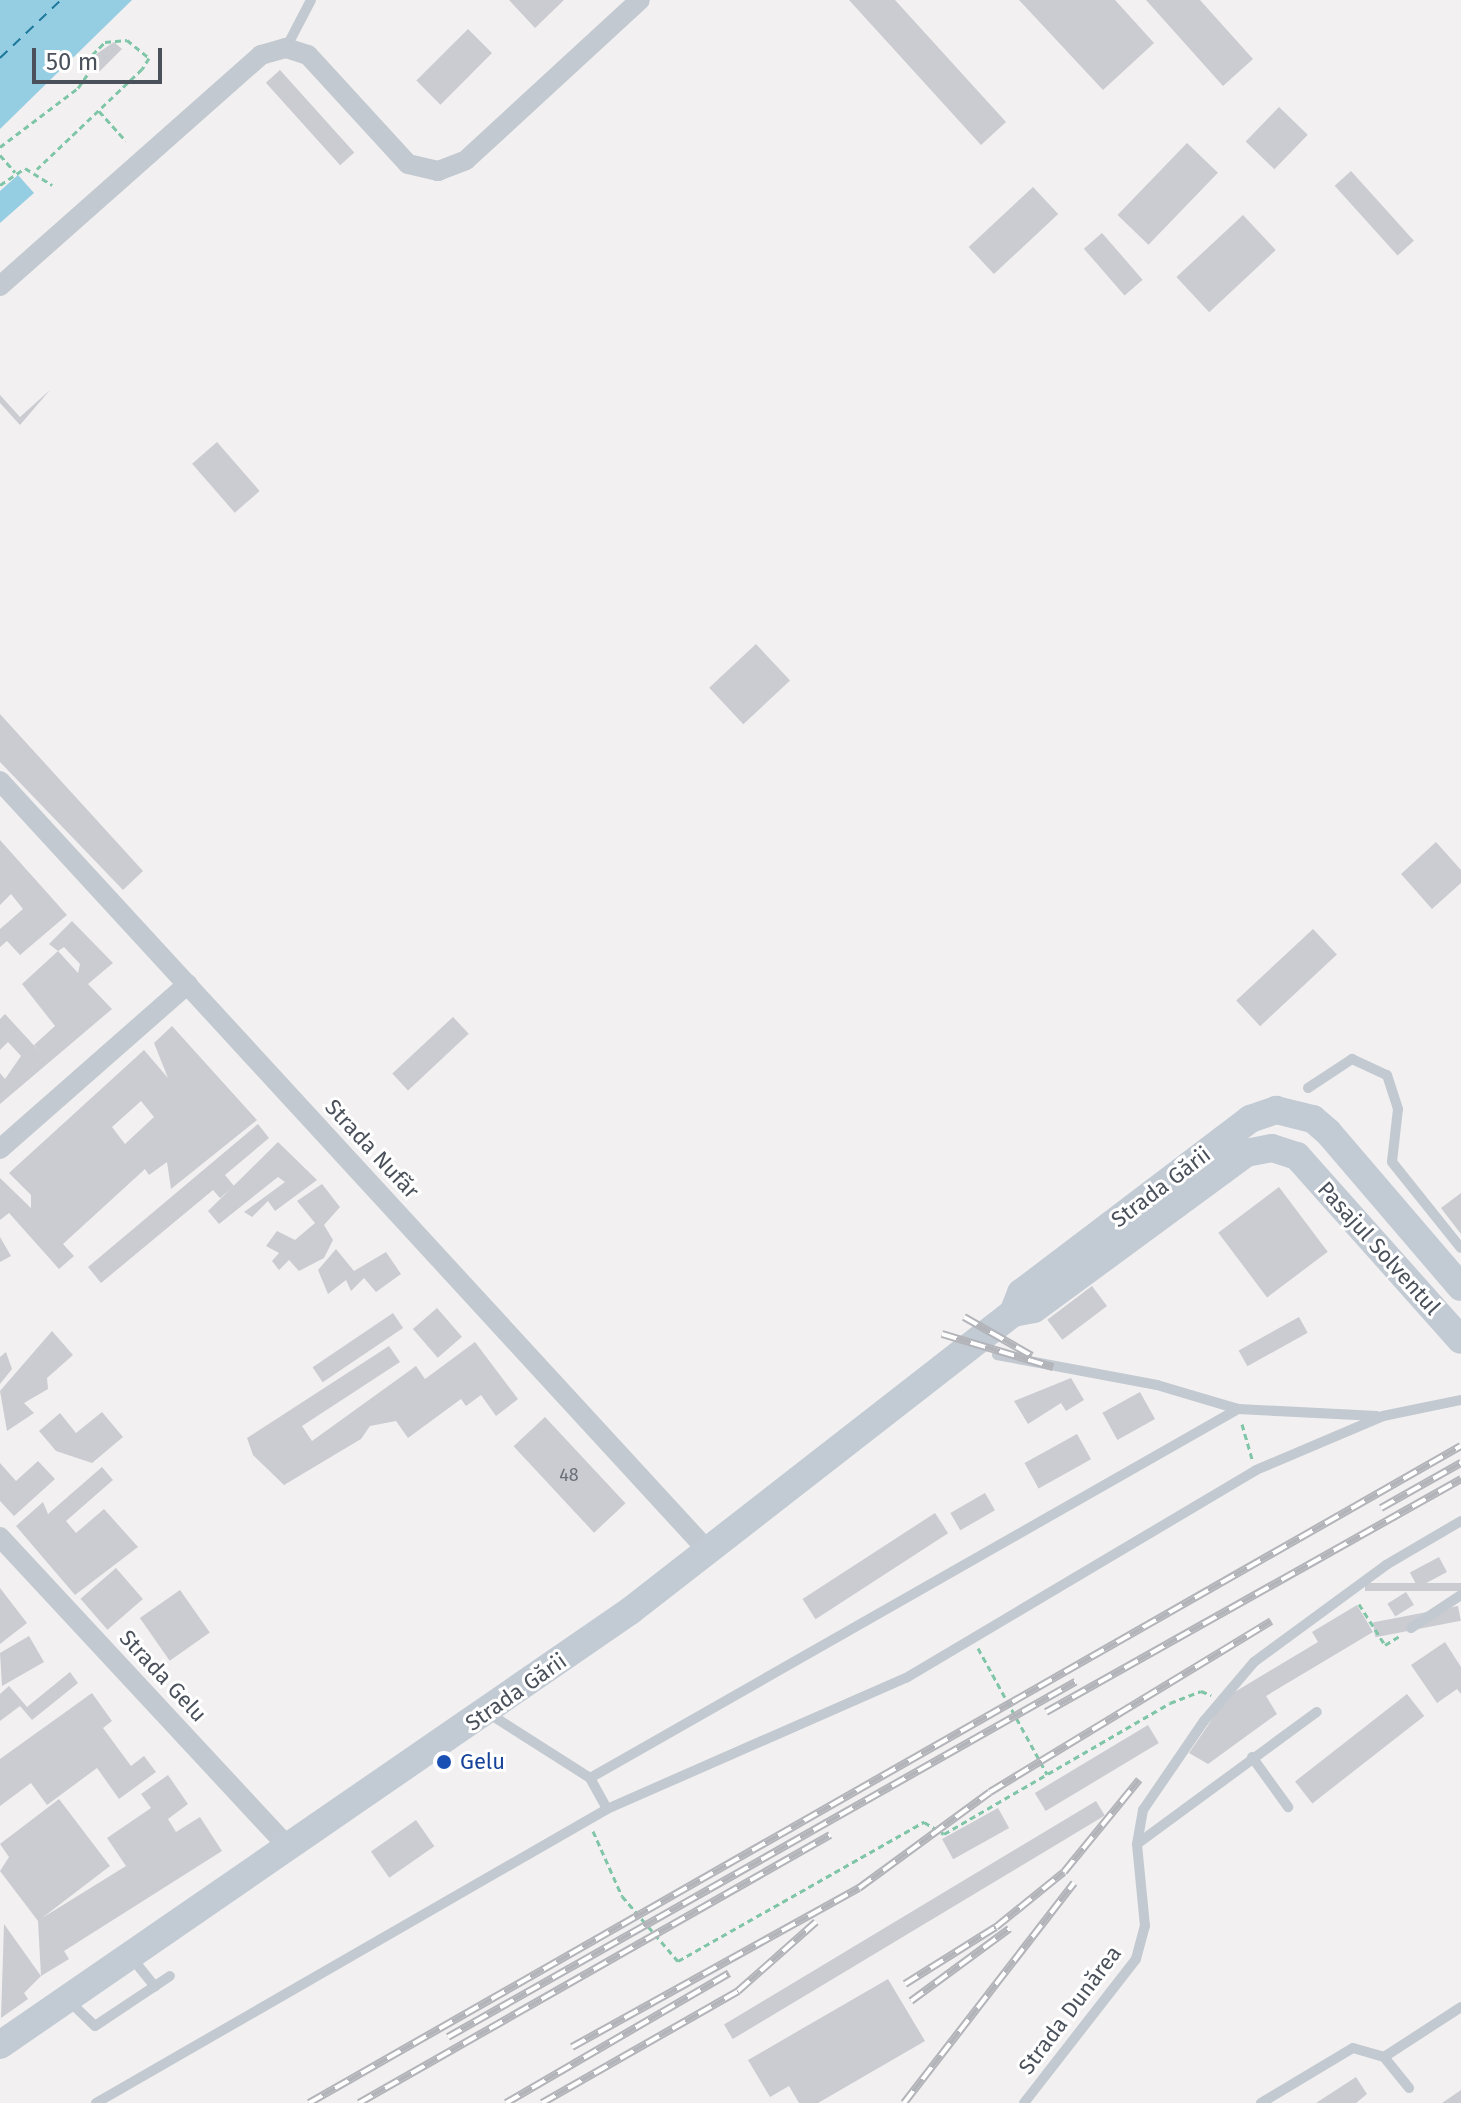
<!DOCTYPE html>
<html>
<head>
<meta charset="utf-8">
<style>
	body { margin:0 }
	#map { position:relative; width:1461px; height:2103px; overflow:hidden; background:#f2f0f0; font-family:"Fira Sans",sans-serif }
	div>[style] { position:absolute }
	.water>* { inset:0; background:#95cde2 }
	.ferry>* { height:2px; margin-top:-1px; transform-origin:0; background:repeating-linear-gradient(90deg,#1c789b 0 10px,transparent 0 18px) }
	.building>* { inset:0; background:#cbccd1; transform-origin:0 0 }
	.path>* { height:3px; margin-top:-1.5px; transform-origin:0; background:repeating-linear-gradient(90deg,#7fc5a7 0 6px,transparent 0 10px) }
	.lane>* { height:10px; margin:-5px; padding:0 5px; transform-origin:5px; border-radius:5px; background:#c2c9d0 }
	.street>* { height:20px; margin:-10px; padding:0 10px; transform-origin:10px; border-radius:10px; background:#c2c9d0 }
	.secondary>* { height:28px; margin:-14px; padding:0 14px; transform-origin:14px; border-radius:14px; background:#c2cad4 }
	.rail>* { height:8px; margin-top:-4px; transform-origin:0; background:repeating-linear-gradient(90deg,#fff 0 15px,#b2b4b9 0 30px); box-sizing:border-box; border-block:2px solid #b2b4b9 }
	.dots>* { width:22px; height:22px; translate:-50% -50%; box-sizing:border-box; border:4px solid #fff; border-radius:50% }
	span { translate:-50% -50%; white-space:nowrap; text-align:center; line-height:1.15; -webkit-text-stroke:6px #fff; paint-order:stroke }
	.number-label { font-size:18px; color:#6a7078 }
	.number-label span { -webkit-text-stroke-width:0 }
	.street-label { font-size:22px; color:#4a515b }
	.transit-label { font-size:22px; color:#164399 }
	.left { translate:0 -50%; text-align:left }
	.scale { position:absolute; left:32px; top:48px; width:130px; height:36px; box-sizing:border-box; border:4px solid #4a515b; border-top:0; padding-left:10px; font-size:24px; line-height:28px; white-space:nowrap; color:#4a515b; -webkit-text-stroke:6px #fff; paint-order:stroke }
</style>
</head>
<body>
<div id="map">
	<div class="water">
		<i style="clip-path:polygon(0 0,132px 0,0 129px)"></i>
		<i style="clip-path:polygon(18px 175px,34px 193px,0 223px,0 191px)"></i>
	</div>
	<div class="ferry">
		<i style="left:0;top:58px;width:84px;rotate:-43.6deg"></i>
	</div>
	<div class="building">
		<i style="clip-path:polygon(509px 0,564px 0,535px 28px)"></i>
		<i style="clip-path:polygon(849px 0,895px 0,1006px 122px,981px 145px)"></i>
		<i style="clip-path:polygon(1019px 0,1115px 0,1154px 43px,1103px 90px)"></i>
		<i style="clip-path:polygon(1146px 0,1200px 0,1253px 59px,1223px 86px)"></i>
		<i style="left:468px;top:29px;width:34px;height:73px;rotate:45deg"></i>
		<i style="clip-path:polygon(114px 42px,122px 49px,99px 72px,92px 57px)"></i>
		<i style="left:280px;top:70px;width:111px;height:19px;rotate:48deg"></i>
		<i style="left:1279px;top:107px;width:40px;height:48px;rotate:44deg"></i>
		<i style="left:1187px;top:143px;width:43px;height:100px;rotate:44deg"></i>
		<i style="left:1351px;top:171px;width:94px;height:22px;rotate:48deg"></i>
		<i style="left:1033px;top:187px;width:37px;height:88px;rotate:47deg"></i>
		<i style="left:1243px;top:215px;width:48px;height:91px;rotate:47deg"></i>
		<i style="left:1102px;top:233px;width:62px;height:24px;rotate:49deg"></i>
		<i style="clip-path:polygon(50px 390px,20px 425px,0 403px,0 395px,20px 417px)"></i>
		<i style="left:217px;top:442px;width:65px;height:33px;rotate:49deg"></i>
		<i style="left:756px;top:644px;width:50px;height:64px;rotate:47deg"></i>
		<i style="clip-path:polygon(0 714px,143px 871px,123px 890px,0 762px)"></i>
		<i style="clip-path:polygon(0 840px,67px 915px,20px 955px,7px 941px,0 947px,0 929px,23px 909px,11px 894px,0 905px)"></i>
		<i style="clip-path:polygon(1436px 842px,1461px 870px,1461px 883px,1432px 909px,1401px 874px)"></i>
		<i style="clip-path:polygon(72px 921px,113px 963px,88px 984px,112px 1009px,0 1104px,0 1073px,5px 1079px,21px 1056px,8px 1042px,0 1050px,0 1019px,5px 1014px,40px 1052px,34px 1045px,55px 1026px,22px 984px,58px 951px,78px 973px,80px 964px,64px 947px,58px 951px,49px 944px)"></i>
		<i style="left:1313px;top:929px;width:35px;height:105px;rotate:47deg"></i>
		<i style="left:453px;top:1017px;width:23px;height:83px;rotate:47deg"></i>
		<i style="clip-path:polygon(evenodd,172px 1026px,257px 1120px,171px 1189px,167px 1162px,149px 1175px,145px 1169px,63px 1244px,74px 1256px,59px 1269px,9px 1213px,0 1220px,0 1178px,31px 1208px,31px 1195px,9px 1173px,144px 1050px,168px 1078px,154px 1043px,172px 1026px,141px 1101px,154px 1117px,125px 1144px,112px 1127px,141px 1101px)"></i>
		<i style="clip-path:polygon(258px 1124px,269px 1138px,225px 1175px,234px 1186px,220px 1198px,213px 1190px,101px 1283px,88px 1267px)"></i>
		<i style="clip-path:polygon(278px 1142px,317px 1180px,275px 1211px,268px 1201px,252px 1217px,244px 1212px,285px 1182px,278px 1177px,219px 1224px,208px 1211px)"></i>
		<i style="clip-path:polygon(322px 1184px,340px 1207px,324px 1225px,333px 1240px,324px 1258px,299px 1271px,289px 1260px,279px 1270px,272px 1261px,279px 1253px,266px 1246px,277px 1231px,295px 1240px,315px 1223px,297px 1201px)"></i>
		<i style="left:1279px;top:1187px;width:81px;height:76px;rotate:53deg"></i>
		<i style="clip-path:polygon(1461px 1193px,1461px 1234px,1441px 1208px)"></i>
		<i style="clip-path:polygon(0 1237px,11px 1256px,0 1262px)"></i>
		<i style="clip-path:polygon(336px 1249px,354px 1271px,386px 1252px,401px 1274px,376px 1292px,364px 1278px,351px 1291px,346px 1280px,328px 1294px,318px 1270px)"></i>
		<i style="left:1092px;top:1286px;width:25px;height:56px;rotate:53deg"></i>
		<i style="left:437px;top:1308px;width:38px;height:32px;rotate:49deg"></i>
		<i style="left:393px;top:1313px;width:18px;height:97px;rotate:56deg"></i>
		<i style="left:1299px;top:1317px;width:18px;height:69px;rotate:61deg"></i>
		<i style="clip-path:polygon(52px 1331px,73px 1355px,47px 1378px,48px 1389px,24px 1403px,34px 1413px,7px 1431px,0 1391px)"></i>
		<i style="clip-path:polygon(475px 1342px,518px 1399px,496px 1416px,481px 1395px,466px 1406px,461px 1399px,408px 1438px,396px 1421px,370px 1426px,361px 1439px,284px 1485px,253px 1455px,247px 1438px,389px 1346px,400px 1362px,302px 1426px,312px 1441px,416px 1366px,425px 1379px)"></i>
		<i style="clip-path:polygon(6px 1352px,12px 1369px,0 1384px,0 1357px)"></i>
		<i style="clip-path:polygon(1071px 1378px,1084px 1400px,1066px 1411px,1061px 1403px,1028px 1424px,1014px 1401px)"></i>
		<i style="left:1140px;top:1392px;width:31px;height:43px;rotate:61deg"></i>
		<i style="clip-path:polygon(102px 1412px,123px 1437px,92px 1463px,56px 1451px,39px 1431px,60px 1413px,76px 1433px)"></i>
		<i style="left:545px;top:1417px;width:118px;height:43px;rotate:47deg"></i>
		<i style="left:1077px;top:1434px;width:29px;height:60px;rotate:61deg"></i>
		<i style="clip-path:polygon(38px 1461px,55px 1479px,14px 1516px,0 1501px,0 1463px,16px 1481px)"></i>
		<i style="clip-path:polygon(102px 1467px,113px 1480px,66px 1521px,76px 1533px,104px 1509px,138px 1547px,75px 1595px,16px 1526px,43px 1502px,48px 1514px)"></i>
		<i style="left:985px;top:1493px;width:20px;height:40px;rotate:60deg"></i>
		<i style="left:935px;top:1513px;width:24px;height:158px;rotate:57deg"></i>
		<i style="left:1439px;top:1557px;width:17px;height:33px;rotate:62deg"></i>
		<i style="left:116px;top:1568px;width:41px;height:47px;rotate:49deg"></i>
		<i style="left:1461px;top:1583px;width:8px;height:96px;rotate:90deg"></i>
		<i style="clip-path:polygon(0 1588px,27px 1623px,0 1644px)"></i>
		<i style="left:180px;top:1590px;width:52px;height:49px;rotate:55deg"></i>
		<i style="left:1406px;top:1592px;width:15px;height:22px;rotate:58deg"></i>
		<i style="clip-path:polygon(1357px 1605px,1373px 1632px,1266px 1696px,1277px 1714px,1208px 1764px,1189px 1753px,1228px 1696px,1318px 1642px,1312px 1632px)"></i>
		<i style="left:1458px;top:1606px;width:15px;height:87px;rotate:79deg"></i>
		<i style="clip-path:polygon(29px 1636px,44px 1662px,2px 1686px,0 1653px)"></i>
		<i style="clip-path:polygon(1445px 1642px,1461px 1667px,1461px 1694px,1457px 1689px,1437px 1703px,1411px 1665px)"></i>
		<i style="clip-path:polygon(70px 1672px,78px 1683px,32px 1720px,20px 1706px,0 1721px,0 1694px,9px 1686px,27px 1707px)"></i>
		<i style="clip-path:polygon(92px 1693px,112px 1721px,103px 1728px,131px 1766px,144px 1756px,156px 1772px,119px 1799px,97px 1768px,47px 1805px,31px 1783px,0 1806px,0 1759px)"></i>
		<i style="left:1407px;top:1694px;width:28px;height:142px;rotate:52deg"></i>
		<i style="left:1148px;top:1725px;width:21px;height:132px;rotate:59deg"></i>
		<i style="clip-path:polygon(168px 1775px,188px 1804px,168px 1819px,176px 1832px,200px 1817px,222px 1851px,64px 1951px,69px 1959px,41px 1976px,38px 1921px,0 1871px,9px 1857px,0 1844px,59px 1799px,110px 1866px,42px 1918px,126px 1866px,107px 1838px,151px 1808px,141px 1794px)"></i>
		<i style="left:1096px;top:1801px;width:17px;height:434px;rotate:59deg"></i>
		<i style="left:998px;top:1808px;width:23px;height:64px;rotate:61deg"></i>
		<i style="left:416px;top:1820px;width:32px;height:55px;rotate:55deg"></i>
		<i style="clip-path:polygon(4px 1924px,41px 1976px,24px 1993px,28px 1999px,1px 2018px)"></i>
		<i style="clip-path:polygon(888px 1979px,925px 2041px,818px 2103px,799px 2103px,789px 2086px,770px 2097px,748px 2060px)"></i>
		<i style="clip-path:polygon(1356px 2077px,1367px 2094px,1356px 2103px,1316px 2103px)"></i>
		<i style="clip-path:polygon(1461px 2090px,1461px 2103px,1442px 2103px)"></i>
	</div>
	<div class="path">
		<i style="left:99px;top:111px;width:40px;rotate:48deg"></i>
		<i style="left:0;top:147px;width:98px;rotate:-37.1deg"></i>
		<i style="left:78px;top:88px;width:19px;rotate:-55deg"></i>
		<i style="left:89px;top:72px;width:11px;rotate:-112deg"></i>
		<i style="left:85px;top:62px;width:28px;rotate:-45deg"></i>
		<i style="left:105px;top:42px;width:22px;rotate:-5deg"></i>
		<i style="left:127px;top:40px;width:28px;rotate:39deg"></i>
		<i style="left:149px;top:58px;width:13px;rotate:122deg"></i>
		<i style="left:142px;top:69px;width:145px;rotate:136.4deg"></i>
		<i style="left:0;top:155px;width:23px;rotate:49deg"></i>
		<i style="left:0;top:185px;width:30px;rotate:-34deg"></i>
		<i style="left:25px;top:168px;width:32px;rotate:32deg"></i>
		<i style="left:1242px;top:1424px;width:36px;rotate:74deg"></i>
		<i style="left:1359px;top:1604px;width:49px;rotate:57.6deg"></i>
		<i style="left:1385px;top:1645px;width:19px;rotate:-32deg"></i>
		<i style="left:978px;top:1648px;width:144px;rotate:61.3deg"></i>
		<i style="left:593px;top:1831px;width:71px;rotate:66deg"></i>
		<i style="left:622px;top:1896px;width:86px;rotate:49.3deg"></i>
		<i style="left:678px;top:1961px;width:283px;rotate:-29.5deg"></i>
		<i style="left:924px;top:1822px;width:23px;rotate:31deg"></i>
		<i style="left:944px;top:1834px;width:261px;rotate:-30.1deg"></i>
		<i style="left:1170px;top:1703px;width:33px;rotate:-21deg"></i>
		<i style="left:1201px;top:1691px;width:11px;rotate:22deg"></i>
	</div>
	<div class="lane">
		<i style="left:286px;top:48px;width:54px;rotate:-62.5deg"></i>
		<i style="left:1308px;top:1088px;width:53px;rotate:-33.4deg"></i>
		<i style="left:1352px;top:1059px;width:38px;rotate:25deg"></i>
		<i style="left:1387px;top:1075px;width:36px;rotate:72deg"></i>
		<i style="left:1398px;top:1109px;width:53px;rotate:96.5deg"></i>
		<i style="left:1392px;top:1162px;width:110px;rotate:51.3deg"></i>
		<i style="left:997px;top:1355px;width:163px;rotate:10.6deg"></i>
		<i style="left:1157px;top:1385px;width:84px;rotate:16.5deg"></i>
		<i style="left:1238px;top:1409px;width:139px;rotate:2.9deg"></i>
		<i style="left:1411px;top:1628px;width:60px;rotate:-33.4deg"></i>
		<i style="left:488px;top:1713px;width:121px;rotate:32.5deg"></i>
		<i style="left:590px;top:1778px;width:35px;rotate:61deg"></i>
		<i style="left:1252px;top:1757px;width:62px;rotate:54.2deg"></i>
		<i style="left:590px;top:1778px;width:746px;rotate:-29.66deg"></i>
		<i style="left:1137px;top:1844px;width:223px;rotate:-36.3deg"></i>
		<i style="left:131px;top:1957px;width:38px;rotate:51deg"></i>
		<i style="left:68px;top:2000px;width:37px;rotate:44deg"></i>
		<i style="left:95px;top:2026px;width:90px;rotate:-33.7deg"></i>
		<i style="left:1384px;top:2057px;width:92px;rotate:-33deg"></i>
		<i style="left:96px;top:2103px;width:590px;rotate:-29.91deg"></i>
		<i style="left:607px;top:1809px;width:326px;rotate:-23.7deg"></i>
		<i style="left:906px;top:1678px;width:407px;rotate:-30.7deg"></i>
		<i style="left:1256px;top:1470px;width:138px;rotate:-23deg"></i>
		<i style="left:1383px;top:1416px;width:80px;rotate:-11.6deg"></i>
		<i style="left:1024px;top:2103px;width:182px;rotate:-52.1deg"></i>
		<i style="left:1136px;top:1959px;width:34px;rotate:-75deg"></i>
		<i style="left:1145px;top:1926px;width:82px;rotate:-95.6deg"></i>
		<i style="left:1137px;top:1844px;width:35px;rotate:-80deg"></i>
		<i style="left:1143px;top:1810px;width:108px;rotate:-55.6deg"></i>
		<i style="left:1204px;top:1721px;width:77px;rotate:-49.7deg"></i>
		<i style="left:1254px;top:1662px;width:164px;rotate:-36.3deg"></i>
		<i style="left:1386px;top:1565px;width:87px;rotate:-30.4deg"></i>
		<i style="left:1261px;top:2103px;width:107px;rotate:-30.9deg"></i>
		<i style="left:1353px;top:2048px;width:32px;rotate:16deg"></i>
		<i style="left:1384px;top:2057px;width:40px;rotate:51deg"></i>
	</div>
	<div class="street">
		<i style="left:0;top:286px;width:349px;rotate:-41.5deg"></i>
		<i style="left:261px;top:55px;width:26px;rotate:-16deg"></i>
		<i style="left:286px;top:48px;width:23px;rotate:18deg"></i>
		<i style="left:308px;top:55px;width:148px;rotate:47.5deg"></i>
		<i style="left:408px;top:164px;width:31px;rotate:13deg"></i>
		<i style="left:438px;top:171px;width:30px;rotate:-21deg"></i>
		<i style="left:466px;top:160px;width:236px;rotate:-42.6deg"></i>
		<i style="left:0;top:781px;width:1046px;rotate:47.4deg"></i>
		<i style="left:0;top:1149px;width:250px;rotate:-41.3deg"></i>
		<i style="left:0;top:1537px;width:426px;rotate:47.1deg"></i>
	</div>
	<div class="secondary">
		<i style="left:1013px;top:1313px;width:22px;rotate:-68deg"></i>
		<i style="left:1021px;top:1293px;width:288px;rotate:-37.2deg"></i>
		<i style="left:1250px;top:1119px;width:28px;rotate:-19deg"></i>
		<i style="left:1276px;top:1110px;width:38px;rotate:14deg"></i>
		<i style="left:1313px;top:1119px;width:20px;rotate:41deg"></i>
		<i style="left:1328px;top:1132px;width:204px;rotate:49.4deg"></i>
		<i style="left:0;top:2045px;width:765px;rotate:-34.56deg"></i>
		<i style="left:630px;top:1611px;width:485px;rotate:-37.9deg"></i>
		<i style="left:1013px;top:1313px;width:21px;rotate:-11deg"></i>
		<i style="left:1034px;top:1309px;width:263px;rotate:-36.3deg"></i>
		<i style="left:1246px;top:1153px;width:26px;rotate:-11deg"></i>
		<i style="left:1272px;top:1148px;width:26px;rotate:18deg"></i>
		<i style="left:1297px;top:1156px;width:246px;rotate:48.3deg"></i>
	</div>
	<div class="rail">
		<i style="left:964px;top:1317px;width:78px;rotate:29.8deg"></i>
		<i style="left:942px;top:1334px;width:116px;rotate:16.6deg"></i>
		<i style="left:1381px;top:1508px;width:92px;rotate:-29.4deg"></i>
		<i style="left:1046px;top:1712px;width:476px;rotate:-29.3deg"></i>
		<i style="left:905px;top:1984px;width:107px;rotate:-32.1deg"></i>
		<i style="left:996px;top:1927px;width:87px;rotate:-39deg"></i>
		<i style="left:1064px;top:1872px;width:119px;rotate:-50.8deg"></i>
		<i style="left:911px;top:2001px;width:122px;rotate:-36.3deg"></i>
		<i style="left:448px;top:2037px;width:721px;rotate:-29.52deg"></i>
		<i style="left:572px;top:2047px;width:328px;rotate:-29deg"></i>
		<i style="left:859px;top:1888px;width:162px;rotate:-36.2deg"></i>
		<i style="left:990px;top:1792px;width:329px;rotate:-31.3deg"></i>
		<i style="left:309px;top:2103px;width:1326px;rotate:-29.7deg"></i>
		<i style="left:359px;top:2103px;width:542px;rotate:-29.64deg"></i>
		<i style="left:506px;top:2103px;width:258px;rotate:-30.2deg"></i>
		<i style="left:542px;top:2103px;width:226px;rotate:-29.7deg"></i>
		<i style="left:738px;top:1991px;width:104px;rotate:-41.5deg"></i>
		<i style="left:904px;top:2103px;width:278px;rotate:-52.3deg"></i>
	</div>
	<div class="dots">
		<i style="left:444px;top:1762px;background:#1a4fb4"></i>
	</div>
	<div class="number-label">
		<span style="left:569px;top:1475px">48</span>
	</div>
	<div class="street-label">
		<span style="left:372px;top:1149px;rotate:47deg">Strada Nufăr</span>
		<span style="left:1161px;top:1187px;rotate:-37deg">Strada Gării</span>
		<span style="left:1379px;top:1248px;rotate:48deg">Pasajul Solventul</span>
		<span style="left:163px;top:1676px;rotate:47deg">Strada Gelu</span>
		<span style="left:516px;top:1692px;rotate:-35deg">Strada Gării</span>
		<span style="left:1070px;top:2010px;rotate:-53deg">Strada Dunărea</span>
	</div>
	<div class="transit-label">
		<span class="left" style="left:460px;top:1762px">Gelu</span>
	</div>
	<div class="scale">50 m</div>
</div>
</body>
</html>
